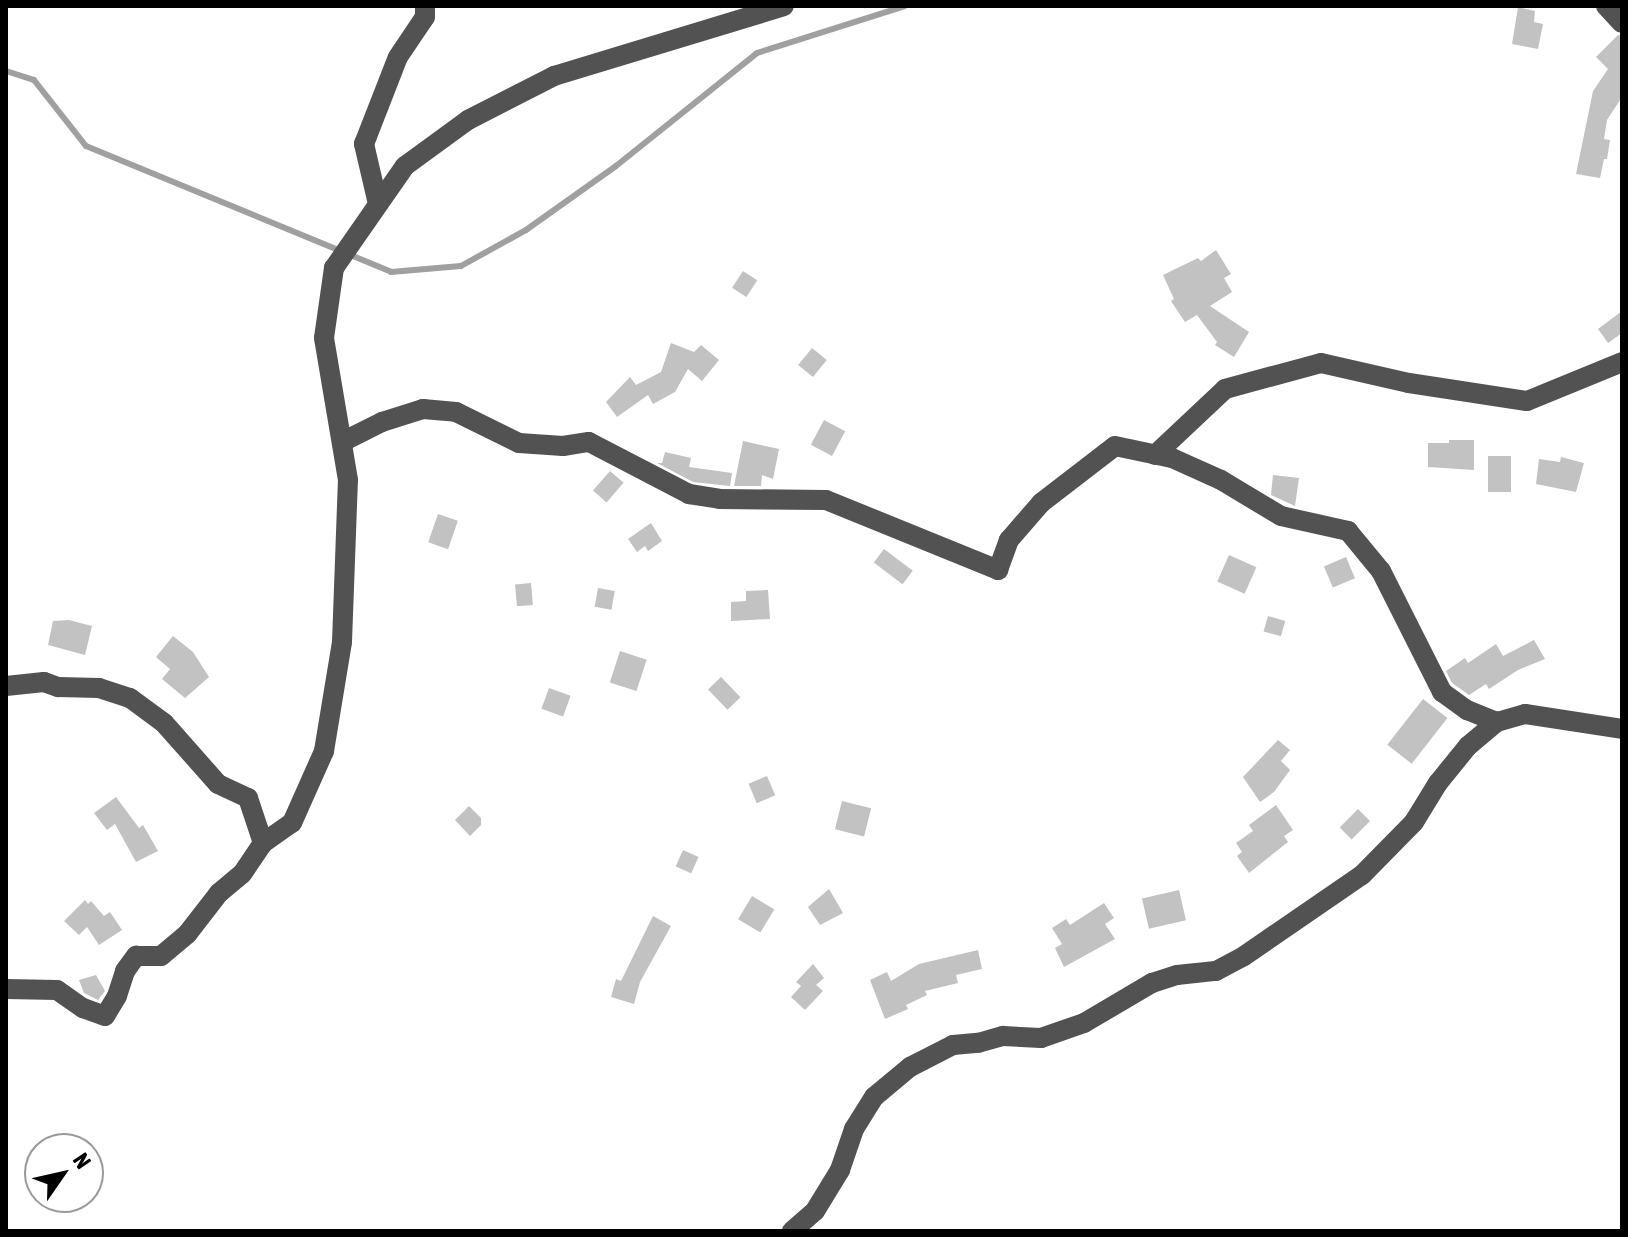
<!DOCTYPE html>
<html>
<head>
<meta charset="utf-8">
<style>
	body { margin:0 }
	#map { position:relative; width:1628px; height:1237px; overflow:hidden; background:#fff; font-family:"Asap Condensed",sans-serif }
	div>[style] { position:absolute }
	.stream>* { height:6px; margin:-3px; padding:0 3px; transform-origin:3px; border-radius:3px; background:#a0a0a0 }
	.building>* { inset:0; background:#c2c2c2; transform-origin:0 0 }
	.minor>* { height:20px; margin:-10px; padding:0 10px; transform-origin:10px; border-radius:10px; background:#525252 }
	span { translate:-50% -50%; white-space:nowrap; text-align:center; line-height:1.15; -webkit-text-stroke:8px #fff; paint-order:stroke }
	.frame { position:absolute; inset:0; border:8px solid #000; pointer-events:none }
	.north { position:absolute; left:24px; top:1133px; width:80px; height:80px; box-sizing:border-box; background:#fff; border:2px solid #999; border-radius:50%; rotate:56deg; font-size:22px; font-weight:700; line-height:32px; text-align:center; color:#000 }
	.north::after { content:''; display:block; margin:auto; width:28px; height:36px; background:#000; clip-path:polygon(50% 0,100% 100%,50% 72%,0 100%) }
</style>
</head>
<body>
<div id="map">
	<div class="stream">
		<i style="left:6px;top:71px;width:29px;rotate:18deg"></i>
		<i style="left:34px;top:80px;width:84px;rotate:51.8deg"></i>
		<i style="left:86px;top:146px;width:330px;rotate:22.4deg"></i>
		<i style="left:391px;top:272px;width:70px;rotate:-4.9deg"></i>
		<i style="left:461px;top:266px;width:74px;rotate:-29deg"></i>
		<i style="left:526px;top:230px;width:110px;rotate:-35.4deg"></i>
		<i style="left:616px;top:166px;width:181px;rotate:-38.7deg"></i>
		<i style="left:757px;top:53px;width:155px;rotate:-17.6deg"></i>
	</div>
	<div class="building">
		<i style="clip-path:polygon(1518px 7px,1535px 11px,1534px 22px,1543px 24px,1538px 49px,1512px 44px)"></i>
		<i style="clip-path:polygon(1618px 35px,1622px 36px,1622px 97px,1607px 120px,1604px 139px,1610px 140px,1607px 159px,1604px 159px,1600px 178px,1576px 174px,1593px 91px,1608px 69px,1596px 57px)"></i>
		<i style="clip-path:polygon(1216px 250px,1231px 274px,1224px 278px,1232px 292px,1210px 306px,1249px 332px,1234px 357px,1215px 345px,1217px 342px,1197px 315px,1185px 322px,1171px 301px,1174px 299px,1163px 275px,1198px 258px,1201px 261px)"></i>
		<i style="left:743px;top:271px;width:17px;height:20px;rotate:33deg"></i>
		<i style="clip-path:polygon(1622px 311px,1622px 333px,1608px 343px,1598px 329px)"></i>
		<i style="clip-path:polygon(671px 343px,694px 352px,701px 345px,719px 360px,702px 381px,688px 369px,675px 392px,653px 404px,648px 395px,617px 417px,606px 402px,630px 377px,636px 385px,661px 372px)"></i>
		<i style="left:812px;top:348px;width:19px;height:22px;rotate:39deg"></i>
		<i style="left:824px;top:420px;width:24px;height:28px;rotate:28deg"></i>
		<i style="clip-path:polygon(1449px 440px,1474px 440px,1474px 470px,1428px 467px,1428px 443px,1449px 443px)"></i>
		<i style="clip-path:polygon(743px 441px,779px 449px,773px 479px,762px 475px,761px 486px,734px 486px)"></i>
		<i style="clip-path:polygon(665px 452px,691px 458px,689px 467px,732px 473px,730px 486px,693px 482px,657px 463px,662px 463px)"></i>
		<i style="left:1488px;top:456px;width:23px;height:36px"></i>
		<i style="clip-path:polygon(1561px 457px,1584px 463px,1576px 492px,1536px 484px,1539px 459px,1560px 462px)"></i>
		<i style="left:610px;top:471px;width:18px;height:26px;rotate:41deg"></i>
		<i style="clip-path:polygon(1273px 475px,1299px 478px,1295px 506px,1271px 495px)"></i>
		<i style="left:438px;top:514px;width:21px;height:30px;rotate:19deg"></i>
		<i style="clip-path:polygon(651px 523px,662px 541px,648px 551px,645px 546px,637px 552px,628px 539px)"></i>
		<i style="left:884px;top:549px;width:36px;height:17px;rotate:37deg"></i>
		<i style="left:1229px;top:555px;width:30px;height:29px;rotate:24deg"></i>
		<i style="left:1346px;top:557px;width:23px;height:24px;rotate:67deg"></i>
		<i style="left:531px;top:583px;width:22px;height:16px;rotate:85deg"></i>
		<i style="left:598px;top:588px;width:17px;height:19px;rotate:10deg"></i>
		<i style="clip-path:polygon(768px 590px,770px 619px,731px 621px,731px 602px,746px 601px,746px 591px)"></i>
		<i style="left:1268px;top:616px;width:18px;height:16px;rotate:16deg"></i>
		<i style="clip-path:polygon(53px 621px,69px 620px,92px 626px,85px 655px,48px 645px)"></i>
		<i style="clip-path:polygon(173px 636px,193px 652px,209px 677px,185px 698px,162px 679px,170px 669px,156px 657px)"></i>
		<i style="clip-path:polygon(1534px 640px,1545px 659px,1518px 670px,1489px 689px,1486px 684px,1469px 695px,1452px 683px,1446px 671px,1465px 658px,1468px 663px,1496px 644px,1503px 656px)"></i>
		<i style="left:620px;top:651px;width:28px;height:33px;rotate:18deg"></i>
		<i style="left:721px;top:677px;width:28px;height:18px;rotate:46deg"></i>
		<i style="left:549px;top:688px;width:23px;height:22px;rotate:20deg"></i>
		<i style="left:1423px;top:699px;width:31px;height:58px;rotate:38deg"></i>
		<i style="clip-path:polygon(1278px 740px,1290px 750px,1281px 761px,1290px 770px,1274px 792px,1260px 802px,1243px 777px)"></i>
		<i style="left:767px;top:776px;width:21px;height:20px;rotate:67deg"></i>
		<i style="clip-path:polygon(116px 797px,139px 828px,143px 825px,158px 851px,136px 862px,115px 824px,107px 830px,94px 813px)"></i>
		<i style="left:842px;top:801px;width:30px;height:29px;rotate:14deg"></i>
		<i style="clip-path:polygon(1276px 805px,1293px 830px,1284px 836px,1288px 842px,1249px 873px,1237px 856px,1242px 852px,1236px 843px,1253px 831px,1249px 825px)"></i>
		<i style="clip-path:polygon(469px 806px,481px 818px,481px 825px,470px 836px,455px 820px)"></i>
		<i style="left:1358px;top:809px;width:17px;height:26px;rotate:45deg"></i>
		<i style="left:683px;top:850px;width:17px;height:18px;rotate:24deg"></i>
		<i style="clip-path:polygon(829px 889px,843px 913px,820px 925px,808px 907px)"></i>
		<i style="left:1179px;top:890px;width:31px;height:38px;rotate:77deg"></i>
		<i style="left:752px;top:896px;width:26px;height:27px;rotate:31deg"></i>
		<i style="clip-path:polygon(85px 900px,88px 904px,91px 901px,104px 916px,110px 912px,122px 930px,99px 945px,87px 927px,79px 935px,64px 921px)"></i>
		<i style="clip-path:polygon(1104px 903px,1114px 918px,1105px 924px,1115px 939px,1064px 967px,1055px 948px,1062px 944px,1052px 928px,1066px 919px,1070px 925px)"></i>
		<i style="clip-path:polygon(653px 916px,671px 926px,640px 982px,634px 1004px,611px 997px,616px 979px,621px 981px)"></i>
		<i style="clip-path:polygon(978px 950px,982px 969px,956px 975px,958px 983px,925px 991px,927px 995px,906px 1005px,908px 1009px,885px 1019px,870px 980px,887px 972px,891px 981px,919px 964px)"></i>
		<i style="clip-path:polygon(813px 964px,824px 978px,816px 985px,823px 991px,805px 1010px,791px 997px,801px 986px,796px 982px)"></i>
		<i style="clip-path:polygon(96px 975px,105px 991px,98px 1000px,84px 993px,79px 980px)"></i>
	</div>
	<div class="minor">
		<i style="left:1606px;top:6px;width:23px;rotate:47deg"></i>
		<i style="left:378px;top:204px;width:62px;rotate:-103.1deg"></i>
		<i style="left:364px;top:144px;width:93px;rotate:-68.7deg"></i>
		<i style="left:398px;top:57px;width:48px;rotate:-56deg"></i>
		<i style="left:425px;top:17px;width:11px;rotate:-90deg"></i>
		<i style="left:342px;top:442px;width:45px;rotate:-26.6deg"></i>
		<i style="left:382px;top:422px;width:43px;rotate:-17.6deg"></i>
		<i style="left:423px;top:409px;width:33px;rotate:5deg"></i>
		<i style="left:456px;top:412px;width:70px;rotate:26.2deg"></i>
		<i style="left:519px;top:443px;width:44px;rotate:3.9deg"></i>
		<i style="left:563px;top:446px;width:26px;rotate:-9deg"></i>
		<i style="left:589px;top:442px;width:113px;rotate:27.5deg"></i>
		<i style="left:689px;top:494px;width:30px;rotate:9deg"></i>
		<i style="left:719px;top:499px;width:107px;rotate:0.5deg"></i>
		<i style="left:826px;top:500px;width:186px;rotate:22.1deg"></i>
		<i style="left:998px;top:570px;width:32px;rotate:-70deg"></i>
		<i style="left:1009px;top:540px;width:49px;rotate:-49.1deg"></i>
		<i style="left:1041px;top:503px;width:93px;rotate:-37.6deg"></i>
		<i style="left:1115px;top:446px;width:58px;rotate:11.9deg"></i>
		<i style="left:1172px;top:458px;width:54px;rotate:24.2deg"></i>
		<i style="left:1221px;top:480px;width:70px;rotate:31deg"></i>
		<i style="left:1281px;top:516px;width:69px;rotate:12.6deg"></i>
		<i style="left:1348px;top:531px;width:52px;rotate:50.5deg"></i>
		<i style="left:1381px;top:571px;width:136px;rotate:63.2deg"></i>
		<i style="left:1442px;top:692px;width:31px;rotate:36deg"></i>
		<i style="left:1467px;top:710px;width:32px;rotate:22deg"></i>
		<i style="left:1155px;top:455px;width:96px;rotate:-43.3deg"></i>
		<i style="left:1225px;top:389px;width:99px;rotate:-15.2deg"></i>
		<i style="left:1321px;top:363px;width:90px;rotate:12.8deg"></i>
		<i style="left:1409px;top:383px;width:119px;rotate:8.7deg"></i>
		<i style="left:1527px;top:401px;width:103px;rotate:-22.3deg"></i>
		<i style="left:6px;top:686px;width:38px;rotate:-6deg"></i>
		<i style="left:44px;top:682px;width:15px;rotate:20deg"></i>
		<i style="left:58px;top:687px;width:41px;rotate:1.4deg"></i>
		<i style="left:99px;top:688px;width:33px;rotate:18deg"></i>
		<i style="left:130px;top:698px;width:42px;rotate:36.3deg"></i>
		<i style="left:164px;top:723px;width:81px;rotate:48.5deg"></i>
		<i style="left:218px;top:784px;width:33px;rotate:25deg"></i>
		<i style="left:248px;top:798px;width:47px;rotate:71.6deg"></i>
		<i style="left:263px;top:843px;width:35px;rotate:-35deg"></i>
		<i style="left:292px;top:823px;width:79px;rotate:-66deg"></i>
		<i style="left:324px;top:751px;width:110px;rotate:-80.6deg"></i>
		<i style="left:342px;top:642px;width:162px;rotate:-87.9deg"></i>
		<i style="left:348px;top:480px;width:144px;rotate:-99.6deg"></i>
		<i style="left:324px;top:338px;width:71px;rotate:-81.9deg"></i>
		<i style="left:334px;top:268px;width:124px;rotate:-55.2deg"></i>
		<i style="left:405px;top:166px;width:78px;rotate:-36.1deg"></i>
		<i style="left:468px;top:120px;width:97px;rotate:-27.1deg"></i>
		<i style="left:554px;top:76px;width:240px;rotate:-16.9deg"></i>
		<i style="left:6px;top:989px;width:51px;rotate:1.1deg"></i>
		<i style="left:57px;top:990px;width:32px;rotate:35deg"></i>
		<i style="left:83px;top:1008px;width:23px;rotate:20deg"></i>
		<i style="left:105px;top:1016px;width:23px;rotate:-59deg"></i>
		<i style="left:117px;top:996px;width:26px;rotate:-72deg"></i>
		<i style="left:125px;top:971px;width:19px;rotate:-54deg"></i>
		<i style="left:136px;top:956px;width:25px"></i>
		<i style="left:161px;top:956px;width:35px;rotate:-40deg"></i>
		<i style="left:188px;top:933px;width:51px;rotate:-52.2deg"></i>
		<i style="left:219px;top:893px;width:30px;rotate:-40deg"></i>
		<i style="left:242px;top:874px;width:37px;rotate:-56deg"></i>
		<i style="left:792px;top:1231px;width:30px;rotate:-41deg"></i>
		<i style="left:815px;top:1211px;width:48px;rotate:-58.6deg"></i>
		<i style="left:840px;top:1170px;width:43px;rotate:-71.1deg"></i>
		<i style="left:854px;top:1129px;width:38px;rotate:-58deg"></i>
		<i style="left:874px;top:1097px;width:47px;rotate:-39.8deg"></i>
		<i style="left:910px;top:1067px;width:48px;rotate:-27.1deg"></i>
		<i style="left:953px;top:1045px;width:25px;rotate:-5deg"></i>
		<i style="left:978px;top:1043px;width:26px;rotate:-16deg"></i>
		<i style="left:1003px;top:1036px;width:38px;rotate:3deg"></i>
		<i style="left:1041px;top:1038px;width:46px;rotate:-19.2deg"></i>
		<i style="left:1084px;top:1023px;width:79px;rotate:-30.5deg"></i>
		<i style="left:1152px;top:983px;width:26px;rotate:-18deg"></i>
		<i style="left:1177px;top:975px;width:39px;rotate:-6deg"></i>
		<i style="left:1216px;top:971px;width:32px;rotate:-28deg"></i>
		<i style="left:1244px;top:956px;width:143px;rotate:-34.5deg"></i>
		<i style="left:1362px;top:875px;width:74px;rotate:-45.5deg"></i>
		<i style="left:1414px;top:822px;width:46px;rotate:-58.4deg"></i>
		<i style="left:1438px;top:783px;width:48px;rotate:-51deg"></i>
		<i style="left:1468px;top:746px;width:38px;rotate:-40deg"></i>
		<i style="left:1497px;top:722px;width:29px;rotate:-16deg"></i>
		<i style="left:1525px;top:714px;width:98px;rotate:8.8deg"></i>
	</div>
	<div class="frame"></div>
	<div class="north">N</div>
</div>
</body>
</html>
